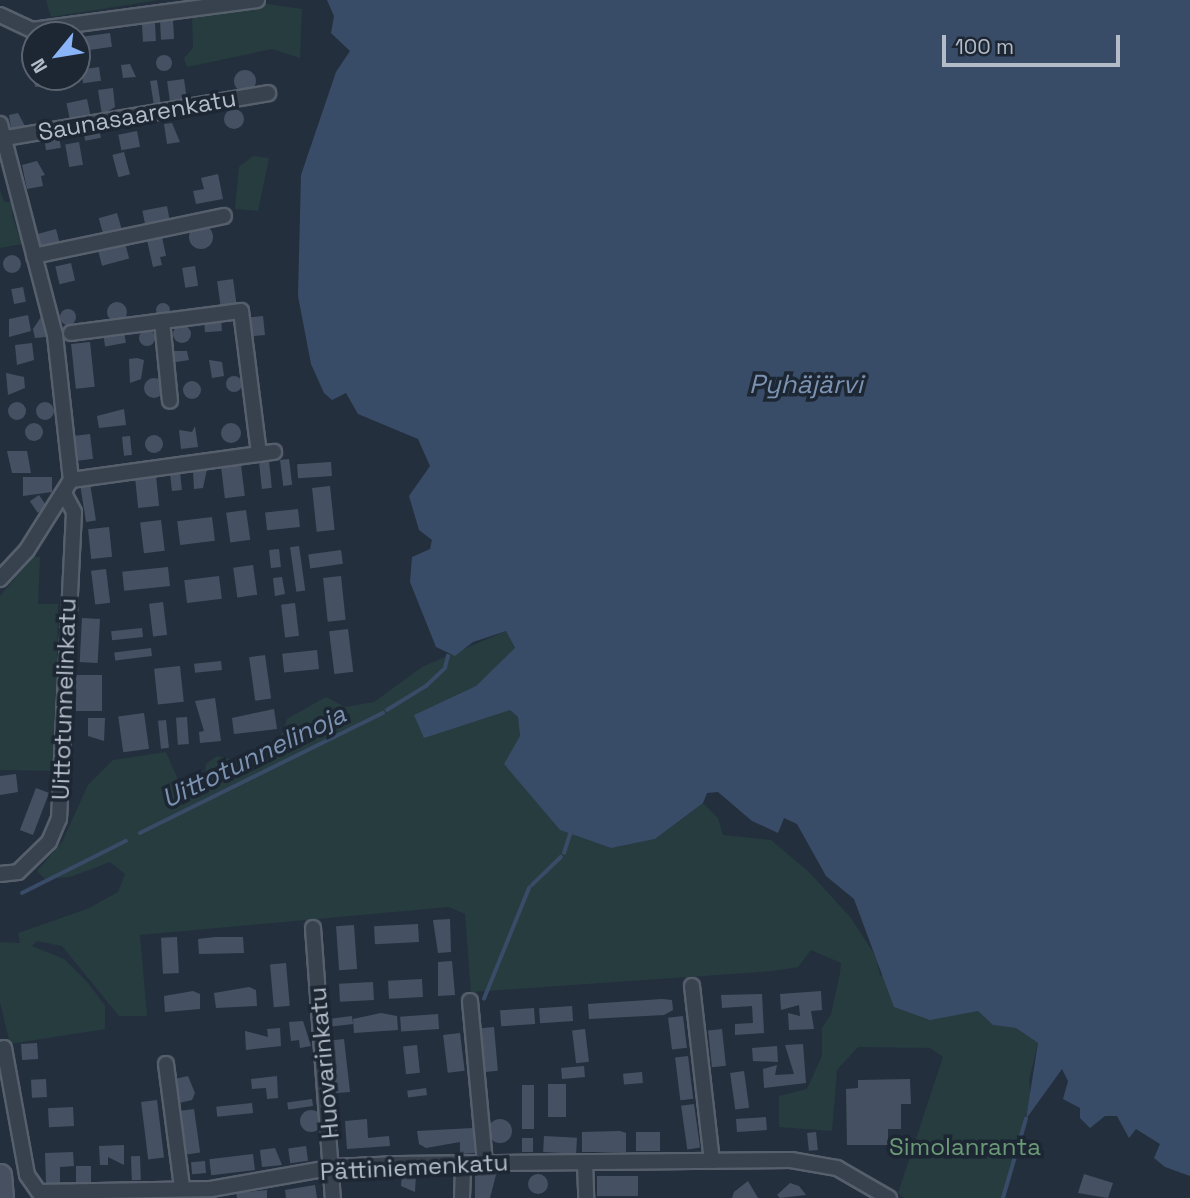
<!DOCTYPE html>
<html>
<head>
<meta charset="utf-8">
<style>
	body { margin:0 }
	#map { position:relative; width:1190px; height:1198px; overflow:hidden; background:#242f3e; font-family:"Space Grotesk",sans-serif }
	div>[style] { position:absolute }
	.green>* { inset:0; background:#263c3f }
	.water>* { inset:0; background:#394c67 }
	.stream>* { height:3.5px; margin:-1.75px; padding:0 1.75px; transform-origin:1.75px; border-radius:1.75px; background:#394c67 }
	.building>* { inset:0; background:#455162; transform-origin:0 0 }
	.round { border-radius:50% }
	.roads { filter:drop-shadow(2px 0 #565f6c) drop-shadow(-2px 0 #565f6c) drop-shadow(0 2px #565f6c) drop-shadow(0 -2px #565f6c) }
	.street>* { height:14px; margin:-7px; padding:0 7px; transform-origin:7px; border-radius:7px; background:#38414e }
	.secondary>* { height:21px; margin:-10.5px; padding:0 10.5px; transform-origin:10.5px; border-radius:10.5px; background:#465061 }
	span { translate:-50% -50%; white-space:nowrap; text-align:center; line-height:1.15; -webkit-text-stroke:7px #1d2633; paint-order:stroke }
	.street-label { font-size:24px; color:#b4bcc9 }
	.park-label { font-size:24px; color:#6b9a76 }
	.water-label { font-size:26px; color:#7c92b1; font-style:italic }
	.north { position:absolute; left:21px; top:21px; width:70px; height:70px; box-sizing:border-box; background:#1d2633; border:2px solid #59626f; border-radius:50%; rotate:240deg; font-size:19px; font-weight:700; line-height:28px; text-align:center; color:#b4bcc9 }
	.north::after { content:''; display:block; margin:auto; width:24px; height:32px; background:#8ab4f8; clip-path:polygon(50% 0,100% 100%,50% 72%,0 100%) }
	.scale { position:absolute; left:942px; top:35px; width:178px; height:32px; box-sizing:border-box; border:4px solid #b4bcc9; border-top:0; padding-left:9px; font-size:21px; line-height:24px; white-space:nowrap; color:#b4bcc9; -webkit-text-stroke:5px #1d2633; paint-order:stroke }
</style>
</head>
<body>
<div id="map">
	<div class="green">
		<i style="clip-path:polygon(46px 0,159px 0,51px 17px)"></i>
		<i style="clip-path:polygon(260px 3px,302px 9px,300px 58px,272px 49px,187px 67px,184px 58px,193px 48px,192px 17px)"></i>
		<i style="clip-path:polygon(253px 156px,269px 158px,258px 211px,235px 209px,239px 167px)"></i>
		<i style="clip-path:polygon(0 190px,4px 202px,15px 202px,12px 215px,22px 244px,0 248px)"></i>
		<i style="clip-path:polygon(33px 557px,40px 557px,38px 604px,58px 604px,55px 771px,0 770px,0 596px)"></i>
		<i style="clip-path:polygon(506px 631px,515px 649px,476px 686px,414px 715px,510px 710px,518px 717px,520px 736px,505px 764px,560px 830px,611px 848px,655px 839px,703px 803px,718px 818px,723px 835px,771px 840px,809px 872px,851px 918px,876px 957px,880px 975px,978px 1011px,993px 1025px,1016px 1028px,1038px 1043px,1029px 1080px,1031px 1098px,1003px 1198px,904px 1198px,898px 1193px,943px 1057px,930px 1048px,858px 1047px,837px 1070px,832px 1131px,779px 1127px,779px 1096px,807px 1089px,822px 1056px,822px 1028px,831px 1014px,840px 973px,841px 963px,811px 950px,798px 967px,773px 971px,471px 992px,465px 914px,449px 907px,140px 935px,147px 1016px,119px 1016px,62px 946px,37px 941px,32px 946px,64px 959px,89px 984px,105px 1006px,105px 1029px,10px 1044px,0 1002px,0 942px,20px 943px,18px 933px,87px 909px,118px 892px,125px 874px,110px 862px,70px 877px,45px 879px,37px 871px,62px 842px,88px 785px,113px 760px,166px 752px,182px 789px,188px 789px,205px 777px,206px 764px,217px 756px,247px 763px,263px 754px,283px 732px,287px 719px,326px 697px,345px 707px,374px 702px,422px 667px)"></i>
	</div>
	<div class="water">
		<i style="clip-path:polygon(327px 0,1190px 0,1190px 1176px,1165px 1167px,1154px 1158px,1160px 1144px,1136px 1129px,1129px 1138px,1117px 1116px,1105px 1116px,1090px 1128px,1080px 1118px,1080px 1108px,1063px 1099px,1068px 1081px,1062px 1069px,1026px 1119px,1038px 1043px,1016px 1028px,993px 1025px,978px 1011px,930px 1020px,894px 1007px,854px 899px,826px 876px,797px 824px,784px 818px,778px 833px,752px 821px,718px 792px,707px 793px,703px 803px,655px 839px,611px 848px,560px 830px,504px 764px,520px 736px,518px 717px,510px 710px,424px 738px,414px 715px,476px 686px,515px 648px,506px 631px,473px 642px,455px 656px,436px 647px,410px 582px,412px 557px,430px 549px,432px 540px,419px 530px,409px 496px,430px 466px,418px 439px,358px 414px,346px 393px,332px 400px,324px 393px,311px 364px,298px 296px,301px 175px,336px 72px,350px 51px,331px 33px,334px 16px)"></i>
	</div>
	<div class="stream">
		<i style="left:387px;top:710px;width:46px;rotate:-31.6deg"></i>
		<i style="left:426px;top:686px;width:26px;rotate:-43deg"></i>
		<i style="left:445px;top:668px;width:12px;rotate:-76deg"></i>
		<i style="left:140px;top:833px;width:271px;rotate:-26.3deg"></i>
		<i style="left:564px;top:853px;width:20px;rotate:-72deg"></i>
		<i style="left:532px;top:885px;width:40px;rotate:-44deg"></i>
		<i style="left:22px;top:893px;width:116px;rotate:-26.6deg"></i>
		<i style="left:484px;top:999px;width:120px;rotate:-67.9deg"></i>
		<i style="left:1003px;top:1198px;width:82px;rotate:-73.8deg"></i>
	</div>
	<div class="building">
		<i style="left:173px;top:20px;width:19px;height:13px;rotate:87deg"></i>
		<i style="left:155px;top:23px;width:18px;height:13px;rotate:87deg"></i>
		<i style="left:110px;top:33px;width:14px;height:26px;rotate:82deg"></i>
		<i class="round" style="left:156px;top:55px;width:16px;height:16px"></i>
		<i style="clip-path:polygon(130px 64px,136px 77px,123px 78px,121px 65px)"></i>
		<i style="left:99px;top:67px;width:14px;height:18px;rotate:82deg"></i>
		<i class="round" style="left:234px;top:70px;width:22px;height:22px"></i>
		<i style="clip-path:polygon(34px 77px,48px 77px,49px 86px,35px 87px)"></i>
		<i style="left:184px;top:79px;width:21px;height:17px;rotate:82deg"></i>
		<i style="left:157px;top:80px;width:25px;height:7px;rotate:81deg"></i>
		<i style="clip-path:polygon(113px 88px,115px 107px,102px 115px,98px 90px)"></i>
		<i style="left:87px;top:99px;width:19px;height:21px;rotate:78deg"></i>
		<i class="round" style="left:224px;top:109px;width:20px;height:20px"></i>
		<i style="clip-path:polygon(18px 113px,25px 126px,11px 129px,9px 115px)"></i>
		<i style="clip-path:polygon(172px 123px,180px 142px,167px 144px,164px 124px)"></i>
		<i style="left:99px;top:128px;width:10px;height:16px;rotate:79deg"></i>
		<i style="left:137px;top:131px;width:16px;height:19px;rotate:79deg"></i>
		<i style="left:59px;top:136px;width:12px;height:15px;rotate:81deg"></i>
		<i style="left:79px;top:142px;width:23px;height:14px;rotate:80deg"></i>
		<i style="left:124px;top:152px;width:23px;height:12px;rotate:75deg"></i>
		<i style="clip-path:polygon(37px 161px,45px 175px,41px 176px,43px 186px,27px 189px,22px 165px)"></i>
		<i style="clip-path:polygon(218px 174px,223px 199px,196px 204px,193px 191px,204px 189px,201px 178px)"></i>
		<i style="left:167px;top:206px;width:15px;height:25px;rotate:79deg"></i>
		<i style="left:117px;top:213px;width:19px;height:19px;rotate:74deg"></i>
		<i class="round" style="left:189px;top:225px;width:24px;height:24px"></i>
		<i style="left:56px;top:229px;width:16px;height:19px;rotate:75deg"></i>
		<i style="clip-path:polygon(162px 237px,166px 256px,160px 257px,162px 265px,153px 267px,147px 240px)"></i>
		<i style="left:125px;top:243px;width:16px;height:28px;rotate:75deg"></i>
		<i class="round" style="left:3px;top:255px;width:18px;height:18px"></i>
		<i style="left:71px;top:263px;width:18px;height:16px;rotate:77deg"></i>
		<i style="left:195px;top:266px;width:20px;height:13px;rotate:81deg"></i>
		<i style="left:233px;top:279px;width:27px;height:16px;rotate:82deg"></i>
		<i style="left:23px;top:287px;width:15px;height:12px;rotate:79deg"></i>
		<i class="round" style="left:107px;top:302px;width:20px;height:20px"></i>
		<i class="round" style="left:156px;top:303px;width:14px;height:14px"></i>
		<i class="round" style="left:60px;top:309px;width:16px;height:16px"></i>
		<i style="clip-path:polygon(28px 315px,31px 331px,9px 337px,9px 319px)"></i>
		<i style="left:263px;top:316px;width:19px;height:15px;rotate:84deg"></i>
		<i style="clip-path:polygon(41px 317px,46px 337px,35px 338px,33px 329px)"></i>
		<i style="left:221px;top:318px;width:13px;height:17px;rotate:86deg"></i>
		<i class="round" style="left:173px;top:325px;width:18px;height:18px"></i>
		<i class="round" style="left:139px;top:330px;width:16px;height:16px"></i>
		<i style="left:124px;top:332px;width:11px;height:21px;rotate:80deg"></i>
		<i style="left:90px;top:342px;width:45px;height:19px;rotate:84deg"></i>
		<i style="clip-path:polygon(32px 343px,34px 360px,17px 365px,15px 345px)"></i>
		<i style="clip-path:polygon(168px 351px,187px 351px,189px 360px,170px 363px)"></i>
		<i style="clip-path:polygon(137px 358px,144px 360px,141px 379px,130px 383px,129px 359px)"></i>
		<i style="clip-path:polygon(209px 360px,222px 362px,224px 376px,212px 378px)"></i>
		<i style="clip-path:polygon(6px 373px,24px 377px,25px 388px,8px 395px)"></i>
		<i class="round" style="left:226px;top:376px;width:16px;height:16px"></i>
		<i class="round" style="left:144px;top:378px;width:20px;height:20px"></i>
		<i class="round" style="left:183px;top:381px;width:18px;height:18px"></i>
		<i class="round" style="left:8px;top:402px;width:18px;height:18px"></i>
		<i class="round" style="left:36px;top:402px;width:18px;height:18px"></i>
		<i style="clip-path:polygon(124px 409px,126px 425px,99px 428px,97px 416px)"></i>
		<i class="round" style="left:221px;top:423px;width:20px;height:20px"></i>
		<i class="round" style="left:25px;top:423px;width:18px;height:18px"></i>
		<i style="clip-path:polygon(195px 426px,198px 447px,181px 449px,179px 430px,192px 432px)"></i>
		<i style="left:90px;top:434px;width:25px;height:15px;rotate:83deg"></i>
		<i class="round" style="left:145px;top:435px;width:18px;height:18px"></i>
		<i style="left:130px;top:436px;width:19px;height:8px;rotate:84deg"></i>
		<i style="clip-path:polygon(7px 451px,27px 451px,31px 473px,12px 473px)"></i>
		<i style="left:289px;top:459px;width:26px;height:9px;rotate:83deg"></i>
		<i style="left:269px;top:461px;width:27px;height:10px;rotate:84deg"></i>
		<i style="left:331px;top:462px;width:14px;height:34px;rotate:86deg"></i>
		<i style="left:241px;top:465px;width:31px;height:20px;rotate:83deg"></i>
		<i style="clip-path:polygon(207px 469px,203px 488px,194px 489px,193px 470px)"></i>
		<i style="left:180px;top:472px;width:18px;height:10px;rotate:84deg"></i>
		<i style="left:156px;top:476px;width:30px;height:21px;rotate:84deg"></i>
		<i style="clip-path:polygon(23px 477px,52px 477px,52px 492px,23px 496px)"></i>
		<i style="left:90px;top:483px;width:38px;height:10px;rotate:81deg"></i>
		<i style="left:330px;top:486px;width:44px;height:18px;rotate:84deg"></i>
		<i style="left:39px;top:495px;width:14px;height:11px;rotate:56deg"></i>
		<i style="left:298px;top:509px;width:18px;height:33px;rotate:84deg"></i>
		<i style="left:246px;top:510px;width:30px;height:20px;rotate:82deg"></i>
		<i style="left:212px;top:517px;width:24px;height:35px;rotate:83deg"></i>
		<i style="left:161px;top:520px;width:31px;height:21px;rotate:83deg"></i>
		<i style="left:109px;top:527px;width:30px;height:21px;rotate:84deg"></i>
		<i style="left:299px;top:546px;width:45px;height:9px;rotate:82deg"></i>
		<i style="left:279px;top:549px;width:18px;height:10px;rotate:84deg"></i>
		<i style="left:341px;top:550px;width:14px;height:33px;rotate:82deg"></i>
		<i style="left:253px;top:565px;width:30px;height:20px;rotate:82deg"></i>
		<i style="left:168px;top:567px;width:19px;height:46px;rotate:84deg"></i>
		<i style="left:106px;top:569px;width:34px;height:15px;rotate:83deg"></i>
		<i style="left:219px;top:576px;width:23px;height:35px;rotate:83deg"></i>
		<i style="left:341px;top:576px;width:44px;height:18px;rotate:84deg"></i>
		<i style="clip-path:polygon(282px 577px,285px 594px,275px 596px,273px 578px)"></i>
		<i style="left:163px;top:602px;width:33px;height:14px;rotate:83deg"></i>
		<i style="left:295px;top:603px;width:33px;height:14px;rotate:83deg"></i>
		<i style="left:82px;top:618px;width:18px;height:44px;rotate:3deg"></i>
		<i style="left:142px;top:628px;width:9px;height:31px;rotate:84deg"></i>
		<i style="left:348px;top:629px;width:43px;height:19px;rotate:83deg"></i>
		<i style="left:151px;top:648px;width:8px;height:37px;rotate:83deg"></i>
		<i style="left:317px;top:650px;width:19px;height:35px;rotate:84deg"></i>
		<i style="left:265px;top:655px;width:44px;height:16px;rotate:82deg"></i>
		<i style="left:221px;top:661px;width:9px;height:27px;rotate:84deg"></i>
		<i style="left:180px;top:666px;width:36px;height:26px;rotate:84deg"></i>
		<i style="left:76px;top:675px;width:26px;height:36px"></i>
		<i style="clip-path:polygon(215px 698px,221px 741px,200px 743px,199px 732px,204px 731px,195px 701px)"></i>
		<i style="clip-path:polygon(274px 709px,277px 729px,234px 734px,232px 718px)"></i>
		<i style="left:144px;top:713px;width:36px;height:26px;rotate:82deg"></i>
		<i style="left:187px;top:717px;width:27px;height:11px;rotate:86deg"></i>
		<i style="clip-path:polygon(88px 718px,105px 718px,104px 741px,88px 736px)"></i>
		<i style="left:166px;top:720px;width:28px;height:8px;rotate:84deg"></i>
		<i style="clip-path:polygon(16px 774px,18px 792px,0 795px,0 776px)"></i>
		<i style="left:36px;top:788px;width:14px;height:45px;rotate:21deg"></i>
		<i style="clip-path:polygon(450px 919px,451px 952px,438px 953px,433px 920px)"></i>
		<i style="left:418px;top:924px;width:18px;height:44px;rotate:87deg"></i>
		<i style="left:354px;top:925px;width:44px;height:18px;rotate:86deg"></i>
		<i style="left:177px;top:937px;width:36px;height:16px;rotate:87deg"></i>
		<i style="clip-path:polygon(215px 937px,243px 937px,244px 953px,199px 954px,198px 939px)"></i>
		<i style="clip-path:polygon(452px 961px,455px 995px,438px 996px,438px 962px)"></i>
		<i style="left:286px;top:963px;width:43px;height:16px;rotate:85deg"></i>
		<i style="left:422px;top:979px;width:18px;height:34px;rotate:87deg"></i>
		<i style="left:373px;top:982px;width:18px;height:34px;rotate:87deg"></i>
		<i style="clip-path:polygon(249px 987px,256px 990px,257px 1006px,216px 1008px,214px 993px)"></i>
		<i style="clip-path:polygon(193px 991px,200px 994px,200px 1009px,165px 1012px,164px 996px)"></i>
		<i style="clip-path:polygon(821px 991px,822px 1010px,811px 1011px,814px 1029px,789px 1030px,788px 1013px,800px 1016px,799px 1005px,781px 1010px,780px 994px)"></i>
		<i style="clip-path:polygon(762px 994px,764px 1033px,735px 1035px,735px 1024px,753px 1023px,752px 1006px,722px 1008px,721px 995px)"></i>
		<i style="clip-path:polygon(662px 999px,672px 1000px,673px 1010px,664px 1015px,589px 1019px,588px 1004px)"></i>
		<i style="left:572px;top:1006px;width:15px;height:33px;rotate:86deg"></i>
		<i style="left:534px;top:1008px;width:16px;height:34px;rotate:86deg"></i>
		<i style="clip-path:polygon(381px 1013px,397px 1016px,398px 1030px,354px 1033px,353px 1019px)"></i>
		<i style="left:438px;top:1014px;width:15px;height:38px;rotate:86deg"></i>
		<i style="left:352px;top:1016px;width:8px;height:28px;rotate:83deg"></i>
		<i style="left:683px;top:1016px;width:32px;height:15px;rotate:83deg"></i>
		<i style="clip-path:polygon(303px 1021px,311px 1046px,300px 1048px,299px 1040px,291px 1041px,289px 1022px)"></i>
		<i style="left:494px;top:1027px;width:44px;height:13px;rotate:85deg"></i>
		<i style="clip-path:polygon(280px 1028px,281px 1046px,246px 1050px,245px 1031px,268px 1037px,267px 1029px)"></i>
		<i style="left:585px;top:1029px;width:33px;height:13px;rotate:83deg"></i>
		<i style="left:722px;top:1029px;width:37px;height:14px;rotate:84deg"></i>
		<i style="left:460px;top:1033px;width:38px;height:17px;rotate:83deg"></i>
		<i style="clip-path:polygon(344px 1039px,350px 1092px,336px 1093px,326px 1041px)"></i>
		<i style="left:37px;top:1043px;width:16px;height:16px;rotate:86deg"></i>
		<i style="clip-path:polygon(803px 1044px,806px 1083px,764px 1088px,763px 1069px,777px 1065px,775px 1075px,794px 1074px,785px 1045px)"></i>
		<i style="left:417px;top:1045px;width:28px;height:14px;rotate:84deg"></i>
		<i style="clip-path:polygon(777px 1046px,778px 1062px,753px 1061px,752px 1048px)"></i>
		<i style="left:688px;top:1056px;width:43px;height:13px;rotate:83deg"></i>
		<i style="left:584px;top:1066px;width:11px;height:23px;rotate:85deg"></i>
		<i style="left:744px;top:1071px;width:37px;height:14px;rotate:82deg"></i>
		<i style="left:642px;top:1072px;width:11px;height:19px;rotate:85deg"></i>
		<i style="clip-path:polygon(188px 1076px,195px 1093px,192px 1100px,179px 1103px,175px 1079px)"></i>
		<i style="clip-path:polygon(277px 1076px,278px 1098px,267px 1099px,266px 1088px,252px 1089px,251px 1079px)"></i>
		<i style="left:46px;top:1079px;width:18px;height:15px;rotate:87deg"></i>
		<i style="clip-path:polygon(910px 1079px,911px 1104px,901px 1104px,901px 1129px,888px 1129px,888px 1145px,847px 1145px,846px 1089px,858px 1088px,858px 1080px)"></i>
		<i style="left:548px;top:1084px;width:18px;height:33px"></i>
		<i style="left:522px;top:1085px;width:12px;height:44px"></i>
		<i style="left:426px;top:1088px;width:7px;height:19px;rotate:82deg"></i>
		<i style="left:312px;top:1099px;width:7px;height:25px;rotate:82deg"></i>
		<i style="left:157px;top:1100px;width:58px;height:16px;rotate:83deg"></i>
		<i style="left:252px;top:1103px;width:10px;height:36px;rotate:84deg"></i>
		<i style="left:694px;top:1104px;width:44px;height:13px;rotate:82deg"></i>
		<i style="left:73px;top:1107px;width:19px;height:25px;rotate:87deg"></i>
		<i style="left:194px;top:1109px;width:44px;height:15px;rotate:82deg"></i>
		<i class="round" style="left:300px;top:1110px;width:22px;height:22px"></i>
		<i style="left:766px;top:1117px;width:13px;height:30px;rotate:86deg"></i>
		<i style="clip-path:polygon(367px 1119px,368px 1138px,389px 1136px,390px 1146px,347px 1149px,345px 1121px)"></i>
		<i class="round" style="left:488px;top:1119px;width:24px;height:24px"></i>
		<i style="clip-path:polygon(473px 1128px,475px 1153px,460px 1154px,460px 1142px,426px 1148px,419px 1144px,417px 1131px)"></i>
		<i style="clip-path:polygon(620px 1131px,626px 1133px,626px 1152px,582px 1152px,582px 1132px)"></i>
		<i style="left:636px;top:1132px;width:24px;height:19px"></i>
		<i style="left:816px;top:1132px;width:18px;height:9px;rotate:84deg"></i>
		<i style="left:544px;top:1136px;width:33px;height:16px;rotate:3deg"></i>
		<i style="left:522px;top:1138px;width:11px;height:14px"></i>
		<i style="clip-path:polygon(124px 1145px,124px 1165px,108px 1157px,108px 1165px,100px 1165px,99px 1146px)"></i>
		<i style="left:306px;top:1146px;width:15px;height:18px;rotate:82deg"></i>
		<i style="clip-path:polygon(275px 1148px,282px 1165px,262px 1167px,260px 1150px)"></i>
		<i style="clip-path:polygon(73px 1152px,74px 1166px,60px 1167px,60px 1183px,46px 1184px,45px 1153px)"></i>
		<i style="left:253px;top:1154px;width:16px;height:44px;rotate:83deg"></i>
		<i style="left:140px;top:1156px;width:24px;height:9px;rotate:88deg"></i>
		<i style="left:205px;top:1161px;width:12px;height:14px;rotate:85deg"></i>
		<i style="left:91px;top:1166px;width:18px;height:15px;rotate:90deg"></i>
		<i style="clip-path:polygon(475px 1171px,497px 1171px,490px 1198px,475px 1198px)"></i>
		<i style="clip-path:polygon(402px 1173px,416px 1174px,415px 1192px,401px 1186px)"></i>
		<i style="clip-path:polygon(1084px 1174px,1113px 1183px,1108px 1198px,1078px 1193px)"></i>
		<i class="round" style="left:528px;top:1174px;width:20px;height:20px"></i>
		<i style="left:597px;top:1176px;width:41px;height:20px"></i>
		<i style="clip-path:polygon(748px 1181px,758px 1198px,732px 1198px,734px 1192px)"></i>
		<i style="clip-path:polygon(790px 1183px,799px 1186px,806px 1195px,780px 1198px,777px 1195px)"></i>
		<i style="clip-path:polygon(315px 1185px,317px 1198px,286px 1198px,285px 1190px)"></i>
		<i style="clip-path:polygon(267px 1190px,267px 1198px,237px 1198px,236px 1193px)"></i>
	</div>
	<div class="roads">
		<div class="street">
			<i style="left:0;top:15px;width:35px;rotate:25deg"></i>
			<i style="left:32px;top:30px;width:227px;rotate:-7.6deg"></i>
			<i style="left:0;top:124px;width:218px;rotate:75.4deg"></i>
			<i style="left:55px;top:335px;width:146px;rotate:83.7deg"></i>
			<i style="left:71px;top:480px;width:83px;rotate:122.2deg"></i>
			<i style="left:27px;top:550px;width:40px;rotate:133deg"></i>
			<i style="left:6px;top:138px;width:266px;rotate:-9.7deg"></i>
			<i style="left:34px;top:256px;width:194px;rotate:-11.9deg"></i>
			<i style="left:162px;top:321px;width:80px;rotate:84.3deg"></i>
			<i style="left:71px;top:333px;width:171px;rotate:-7.4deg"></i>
			<i style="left:241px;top:311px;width:144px;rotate:82.8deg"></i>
			<i style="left:71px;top:480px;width:205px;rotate:-7.9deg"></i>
			<i style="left:0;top:874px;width:18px;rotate:-6deg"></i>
			<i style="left:18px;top:872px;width:43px;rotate:-44.1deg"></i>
			<i style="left:49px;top:842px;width:25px;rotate:-67deg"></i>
			<i style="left:59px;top:819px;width:307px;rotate:-87.2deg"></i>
			<i style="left:74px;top:512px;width:21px;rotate:-118deg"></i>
			<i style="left:313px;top:928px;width:271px;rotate:85.8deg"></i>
			<i style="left:692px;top:986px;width:176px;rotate:83.5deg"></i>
			<i style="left:470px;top:1001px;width:162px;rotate:84.7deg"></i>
			<i style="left:4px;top:1048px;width:129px;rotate:79.7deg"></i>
			<i style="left:27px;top:1175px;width:21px;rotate:55deg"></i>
			<i style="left:39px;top:1192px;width:172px;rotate:-1deg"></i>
			<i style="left:211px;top:1189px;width:125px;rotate:-10.1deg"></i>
			<i style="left:334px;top:1167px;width:64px;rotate:-2.7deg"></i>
			<i style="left:398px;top:1164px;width:393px;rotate:-0.6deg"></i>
			<i style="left:791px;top:1160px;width:47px;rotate:9.9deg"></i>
			<i style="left:837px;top:1168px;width:60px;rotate:30deg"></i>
			<i style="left:166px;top:1064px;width:125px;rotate:82.6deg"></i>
			<i style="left:585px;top:1162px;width:36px;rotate:88deg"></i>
			<i style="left:462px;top:1198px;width:35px;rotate:-88deg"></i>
		</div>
		<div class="secondary">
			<i style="left:0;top:1175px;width:23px;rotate:85deg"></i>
		</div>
	</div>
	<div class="street-label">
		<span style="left:137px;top:115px;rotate:-10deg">Saunasaarenkatu</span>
		<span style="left:64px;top:699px;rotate:-88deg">Uittotunnelinkatu</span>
		<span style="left:324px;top:1063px;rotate:-95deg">Huovarinkatu</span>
		<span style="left:414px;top:1167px;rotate:-3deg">Pättiniemenkatu</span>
	</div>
	<div class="park-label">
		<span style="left:965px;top:1147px">Simolanranta</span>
	</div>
	<div class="water-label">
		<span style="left:806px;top:385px">Pyhäjärvi</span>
		<span style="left:254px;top:757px;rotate:-26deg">Uittotunnelinoja</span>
	</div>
	<div class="north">N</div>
	<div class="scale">100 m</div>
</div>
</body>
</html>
